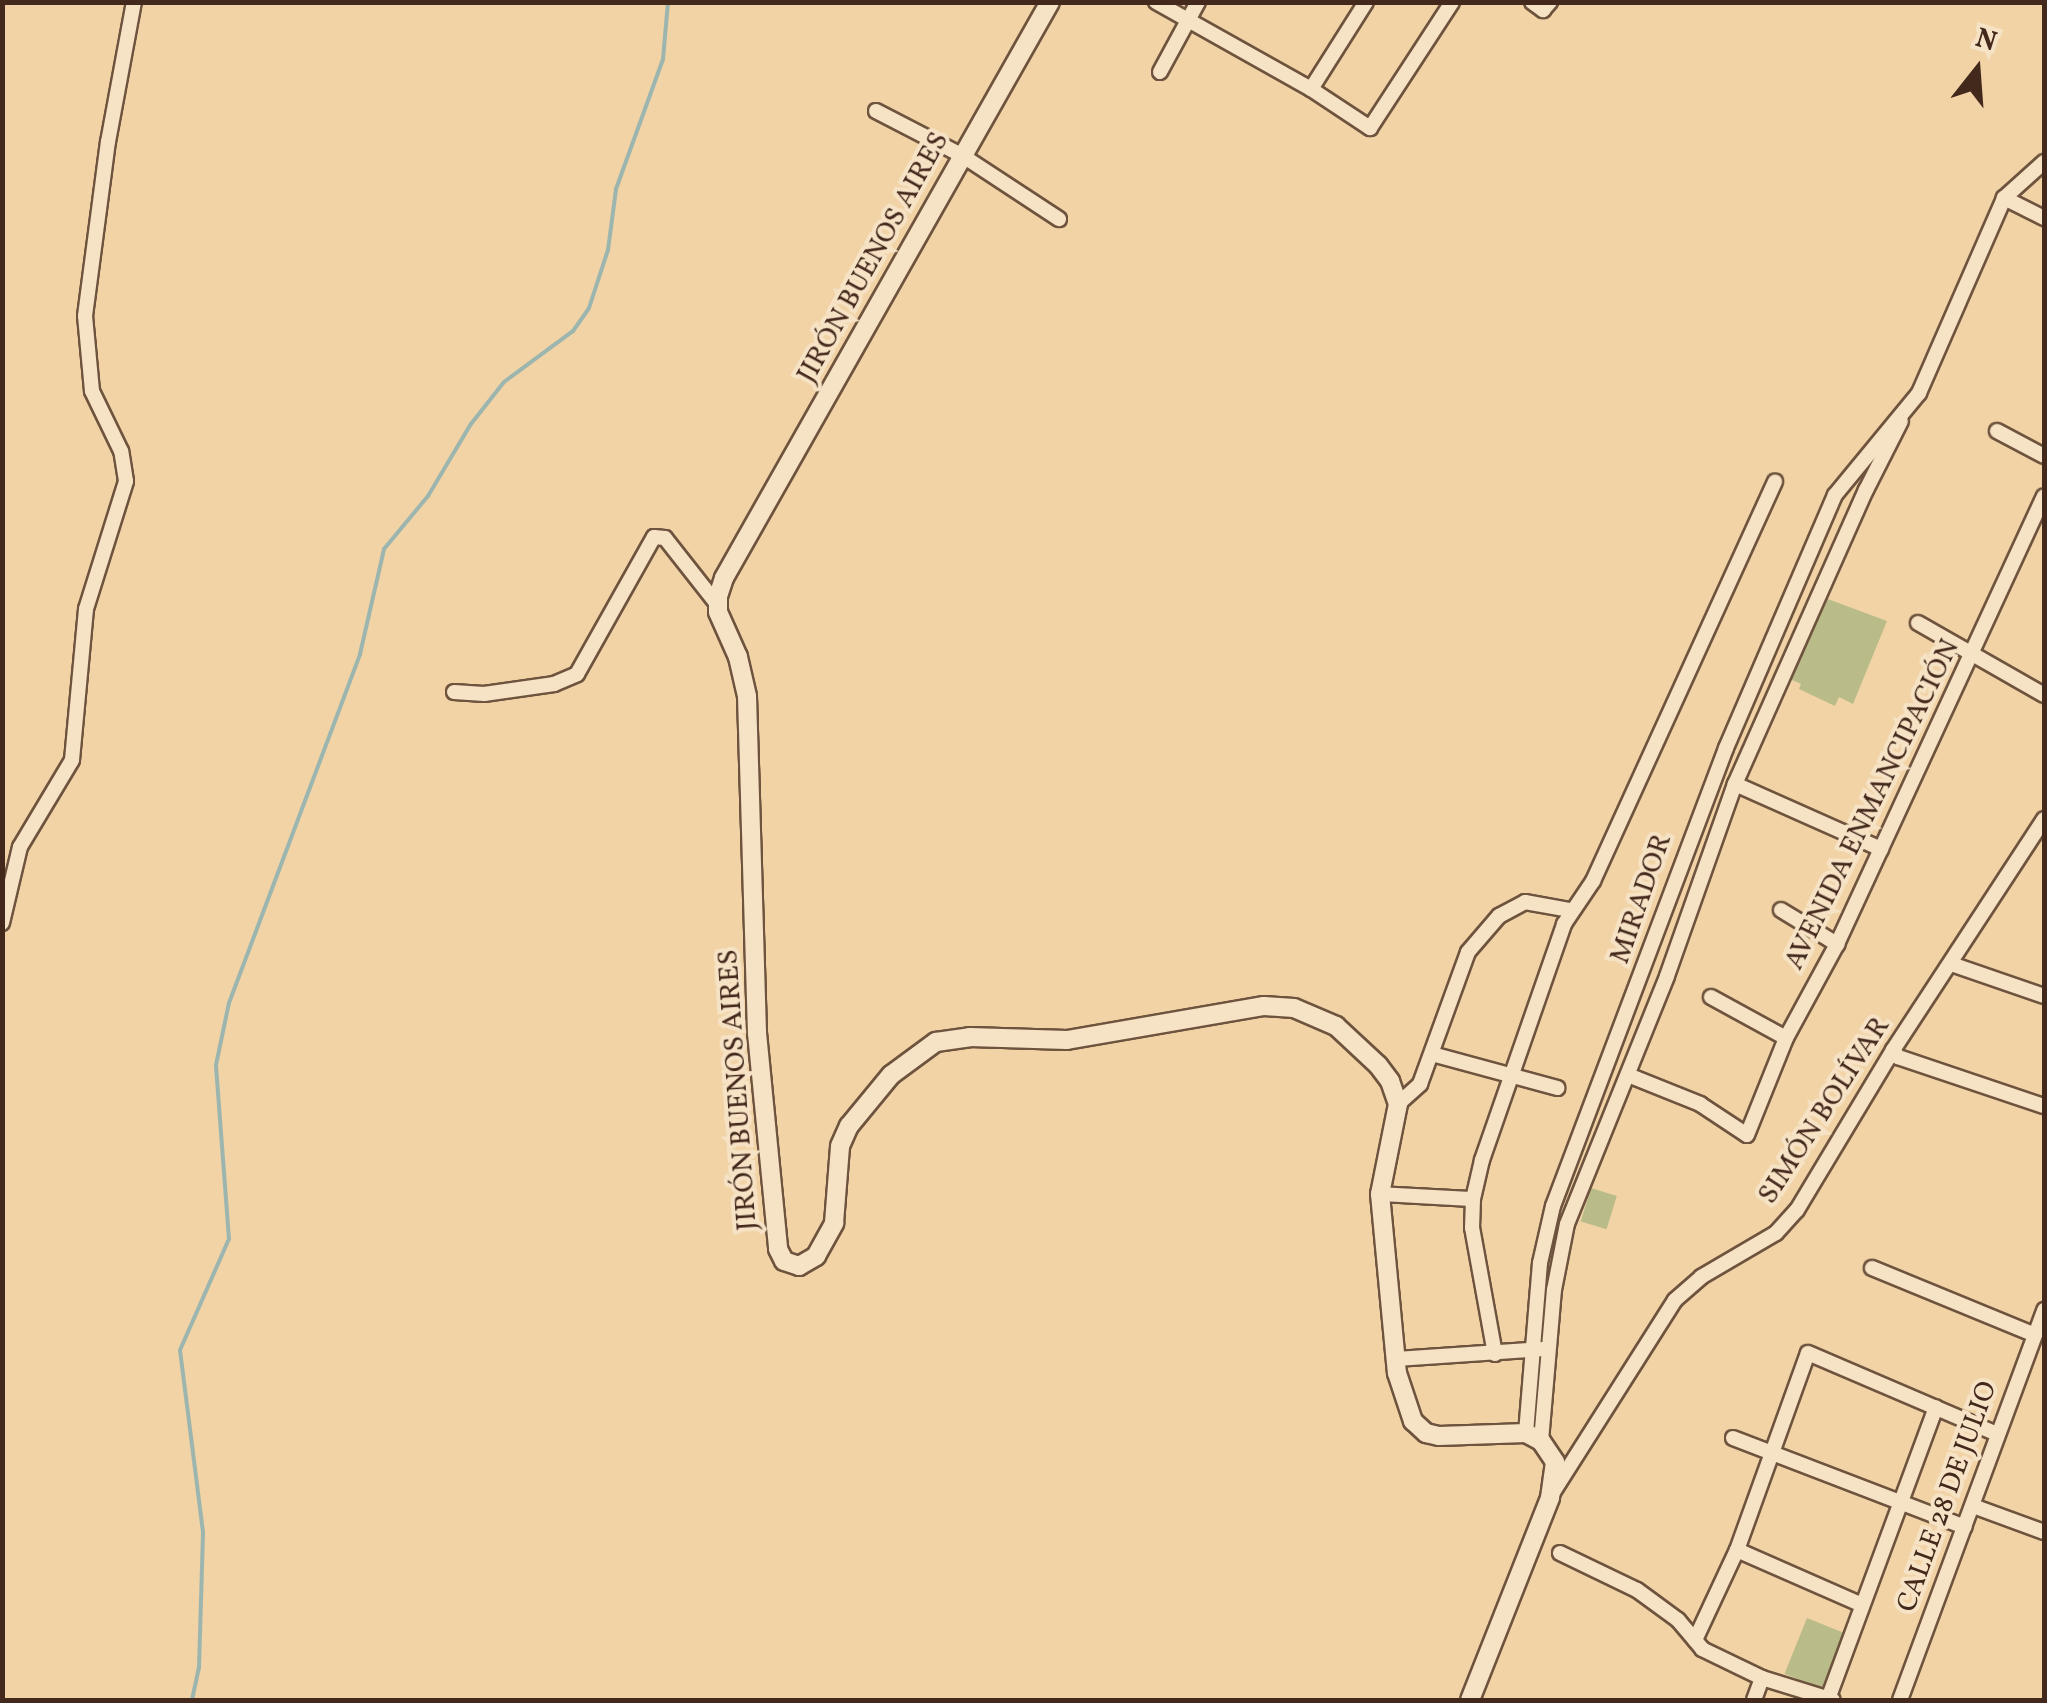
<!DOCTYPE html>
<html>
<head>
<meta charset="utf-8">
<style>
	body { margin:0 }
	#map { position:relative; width:2047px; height:1703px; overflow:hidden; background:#f1d3a6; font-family:Vollkorn,serif }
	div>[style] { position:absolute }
	.green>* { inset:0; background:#b9bc88; transform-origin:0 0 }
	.stream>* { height:4px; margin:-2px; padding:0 2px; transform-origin:2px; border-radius:2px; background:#9cb6af }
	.roads { filter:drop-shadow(2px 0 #6e533e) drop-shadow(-2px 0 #6e533e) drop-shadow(0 2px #6e533e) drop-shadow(0 -2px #6e533e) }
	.minor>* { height:14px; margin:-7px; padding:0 7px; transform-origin:7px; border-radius:7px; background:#f6e2c5 }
	.tertiary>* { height:18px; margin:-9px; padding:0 9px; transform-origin:9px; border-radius:9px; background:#f6e2c5 }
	span { translate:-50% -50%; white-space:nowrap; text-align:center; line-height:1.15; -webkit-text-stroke:8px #f6e2c5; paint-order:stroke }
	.street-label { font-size:28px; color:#43281c }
	.frame { position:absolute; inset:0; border:5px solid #43281c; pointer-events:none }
	.north { position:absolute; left:1927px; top:20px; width:100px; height:100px; -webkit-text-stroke:8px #f6e2c5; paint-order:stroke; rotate:17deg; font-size:28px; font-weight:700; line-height:40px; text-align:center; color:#43281c }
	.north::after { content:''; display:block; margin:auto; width:35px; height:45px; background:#43281c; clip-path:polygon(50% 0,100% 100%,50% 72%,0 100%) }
</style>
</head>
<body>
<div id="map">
	<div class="green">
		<i style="clip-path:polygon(1825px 598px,1887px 621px,1853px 704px,1839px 697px,1835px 706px,1799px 689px,1801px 684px,1790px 679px)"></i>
		<i style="left:1591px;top:1188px;width:27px;height:35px;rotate:17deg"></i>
		<i style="left:1807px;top:1618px;width:40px;height:60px;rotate:22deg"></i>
	</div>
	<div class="stream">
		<i style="left:192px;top:1700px;width:33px;rotate:-78deg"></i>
		<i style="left:199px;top:1668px;width:136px;rotate:-88.3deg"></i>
		<i style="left:203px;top:1532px;width:183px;rotate:-97.2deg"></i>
		<i style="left:180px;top:1350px;width:121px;rotate:-66.2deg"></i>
		<i style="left:229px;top:1239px;width:174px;rotate:-94.3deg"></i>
		<i style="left:216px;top:1065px;width:63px;rotate:-78.2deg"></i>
		<i style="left:229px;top:1003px;width:373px;rotate:-69.4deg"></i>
		<i style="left:360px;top:654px;width:108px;rotate:-77.1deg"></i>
		<i style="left:384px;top:549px;width:69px;rotate:-50.3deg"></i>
		<i style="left:428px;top:496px;width:84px;rotate:-59.2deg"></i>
		<i style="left:471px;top:424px;width:53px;rotate:-51.8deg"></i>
		<i style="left:504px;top:382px;width:86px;rotate:-36.5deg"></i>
		<i style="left:573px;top:331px;width:28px;rotate:-55deg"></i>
		<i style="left:589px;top:308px;width:61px;rotate:-71.9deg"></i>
		<i style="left:608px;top:250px;width:62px;rotate:-82.5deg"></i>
		<i style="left:616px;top:189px;width:138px;rotate:-70.1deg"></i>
		<i style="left:663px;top:59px;width:57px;rotate:-85deg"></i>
	</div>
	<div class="roads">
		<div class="minor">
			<i style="left:1156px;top:2px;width:178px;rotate:29.3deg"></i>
			<i style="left:1311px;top:89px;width:71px;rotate:33.5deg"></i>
			<i style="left:1370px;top:128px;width:150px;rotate:-56.9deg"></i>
			<i style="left:1532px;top:2px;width:14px;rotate:36deg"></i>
			<i style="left:1543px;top:10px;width:11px;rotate:-49deg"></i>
			<i style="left:1160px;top:72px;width:80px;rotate:-61.5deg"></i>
			<i style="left:1311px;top:89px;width:103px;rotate:-57.7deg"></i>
			<i style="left:876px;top:111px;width:98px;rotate:27.3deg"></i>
			<i style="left:963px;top:156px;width:115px;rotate:33.3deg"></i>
			<i style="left:2004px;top:198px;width:45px;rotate:26.6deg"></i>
			<i style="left:1997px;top:431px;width:53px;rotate:28deg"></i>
			<i style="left:1918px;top:623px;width:145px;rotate:29.7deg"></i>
			<i style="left:454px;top:692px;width:30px;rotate:4deg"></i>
			<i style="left:484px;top:694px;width:71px;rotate:-8.1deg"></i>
			<i style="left:554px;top:684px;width:25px;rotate:-23deg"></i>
			<i style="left:577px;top:674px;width:157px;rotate:-60.7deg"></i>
			<i style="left:654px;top:537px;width:11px;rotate:5deg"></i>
			<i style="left:665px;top:538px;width:84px;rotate:51.8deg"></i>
			<i style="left:1735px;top:784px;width:160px;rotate:24deg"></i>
			<i style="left:1781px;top:910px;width:66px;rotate:31.3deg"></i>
			<i style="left:2px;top:923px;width:78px;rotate:-76.7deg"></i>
			<i style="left:20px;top:847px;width:101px;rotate:-59.1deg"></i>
			<i style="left:72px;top:760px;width:152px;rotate:-84.7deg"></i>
			<i style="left:86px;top:609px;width:134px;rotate:-72.6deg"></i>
			<i style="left:126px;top:481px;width:30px;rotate:-99deg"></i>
			<i style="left:121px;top:451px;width:67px;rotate:-115.8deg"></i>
			<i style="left:92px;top:391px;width:75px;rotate:-95.3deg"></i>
			<i style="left:85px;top:316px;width:176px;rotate:-82.5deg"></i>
			<i style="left:108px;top:142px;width:142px;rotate:-79.5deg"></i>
			<i style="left:1951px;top:964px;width:98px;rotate:19deg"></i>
			<i style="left:1711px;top:997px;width:85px;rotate:28.7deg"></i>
			<i style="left:1893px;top:1050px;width:9px;rotate:54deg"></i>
			<i style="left:1898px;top:1057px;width:154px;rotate:18.6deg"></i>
			<i style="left:1432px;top:1054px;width:130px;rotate:15.2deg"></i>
			<i style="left:1628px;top:1075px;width:78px;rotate:21.9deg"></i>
			<i style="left:1700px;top:1104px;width:56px;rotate:33.4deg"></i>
			<i style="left:1747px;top:1135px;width:105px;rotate:-68.1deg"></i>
			<i style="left:1786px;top:1038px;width:107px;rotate:-61.5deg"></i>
			<i style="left:1837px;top:944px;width:493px;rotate:-65.2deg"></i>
			<i style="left:1398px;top:1104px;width:30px;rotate:-42deg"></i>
			<i style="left:1420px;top:1084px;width:140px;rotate:-70deg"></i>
			<i style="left:1468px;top:952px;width:48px;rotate:-49.3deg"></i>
			<i style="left:1499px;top:916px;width:30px;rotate:-28deg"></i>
			<i style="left:1525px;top:902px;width:46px;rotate:10.1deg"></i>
			<i style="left:1380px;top:1194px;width:93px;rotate:3.1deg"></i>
			<i style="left:1872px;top:1268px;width:176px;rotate:22.3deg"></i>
			<i style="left:1495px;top:1354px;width:128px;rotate:-100.3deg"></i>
			<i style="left:1472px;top:1228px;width:29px;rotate:-88deg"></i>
			<i style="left:1473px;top:1199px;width:40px;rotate:-77deg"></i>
			<i style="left:1482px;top:1160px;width:250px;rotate:-70.8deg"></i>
			<i style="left:1564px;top:924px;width:52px;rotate:-56deg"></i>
			<i style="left:1593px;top:881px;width:439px;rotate:-65.5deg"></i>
			<i style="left:1396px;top:1359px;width:148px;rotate:-3.9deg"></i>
			<i style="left:1526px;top:1433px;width:171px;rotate:-85.3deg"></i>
			<i style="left:1540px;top:1263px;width:58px;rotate:-77.2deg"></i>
			<i style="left:1553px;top:1206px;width:490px;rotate:-69.3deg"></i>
			<i style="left:1726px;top:748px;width:275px;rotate:-66.7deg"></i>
			<i style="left:1835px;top:495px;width:132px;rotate:-50.5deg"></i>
			<i style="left:1919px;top:393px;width:213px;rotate:-66.4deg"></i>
			<i style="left:2004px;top:198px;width:54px;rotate:-42deg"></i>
			<i style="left:1733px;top:1438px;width:248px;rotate:21deg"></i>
			<i style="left:1541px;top:1441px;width:152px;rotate:-85.1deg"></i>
			<i style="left:1554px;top:1290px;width:67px;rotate:-78.9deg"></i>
			<i style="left:1567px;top:1224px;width:267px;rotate:-68deg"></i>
			<i style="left:1667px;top:976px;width:204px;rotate:-70.5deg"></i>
			<i style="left:1735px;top:784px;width:322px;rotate:-66deg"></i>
			<i style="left:1866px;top:490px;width:77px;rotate:-63.1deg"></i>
			<i style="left:1550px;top:1497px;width:233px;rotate:-57.6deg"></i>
			<i style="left:1675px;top:1300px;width:35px;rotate:-41deg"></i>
			<i style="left:1701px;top:1277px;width:87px;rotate:-30.4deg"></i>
			<i style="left:1776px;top:1233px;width:31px;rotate:-48deg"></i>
			<i style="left:1797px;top:1210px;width:187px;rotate:-59deg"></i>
			<i style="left:1893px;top:1050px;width:276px;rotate:-56.8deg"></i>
			<i style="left:1973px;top:1506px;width:76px;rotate:20.1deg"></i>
			<i style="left:1737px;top:1550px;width:134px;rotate:23.7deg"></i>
			<i style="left:1560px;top:1553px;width:85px;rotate:25.7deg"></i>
			<i style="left:1637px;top:1590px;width:51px;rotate:36.2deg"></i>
			<i style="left:1678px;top:1620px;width:38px;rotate:50deg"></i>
			<i style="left:1702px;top:1649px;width:67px;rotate:25.8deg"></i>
			<i style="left:1762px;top:1678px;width:74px;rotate:17.2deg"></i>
			<i style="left:1695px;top:1640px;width:99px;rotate:-65deg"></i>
			<i style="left:1737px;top:1550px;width:209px;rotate:-70.2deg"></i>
			<i style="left:1808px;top:1353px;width:206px;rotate:23.2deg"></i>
			<i style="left:1828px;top:1699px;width:311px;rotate:-69.7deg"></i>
			<i style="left:1754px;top:1700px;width:23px;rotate:-70deg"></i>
			<i style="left:1900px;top:1700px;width:416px;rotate:-69.7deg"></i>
		</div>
		<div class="tertiary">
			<i style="left:1050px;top:2px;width:662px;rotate:119.51deg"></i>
			<i style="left:724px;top:578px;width:19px;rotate:108deg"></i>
			<i style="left:718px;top:596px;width:16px;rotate:90deg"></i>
			<i style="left:718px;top:612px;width:49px;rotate:66deg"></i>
			<i style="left:738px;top:657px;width:40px;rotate:77deg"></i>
			<i style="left:747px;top:696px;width:337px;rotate:88.3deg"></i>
			<i style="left:757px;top:1033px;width:217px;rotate:84.4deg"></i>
			<i style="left:778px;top:1249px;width:13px;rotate:63deg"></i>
			<i style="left:784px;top:1261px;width:16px;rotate:18deg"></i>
			<i style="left:799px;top:1266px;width:20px;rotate:-30deg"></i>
			<i style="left:816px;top:1256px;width:38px;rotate:-61deg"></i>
			<i style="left:834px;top:1223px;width:77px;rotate:-85.5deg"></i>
			<i style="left:840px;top:1146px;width:22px;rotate:-66deg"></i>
			<i style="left:849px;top:1126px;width:66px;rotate:-50.5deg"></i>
			<i style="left:891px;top:1075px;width:56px;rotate:-36.3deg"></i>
			<i style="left:936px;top:1042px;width:34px;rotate:-8deg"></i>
			<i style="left:970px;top:1037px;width:97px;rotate:1.8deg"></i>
			<i style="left:1067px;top:1040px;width:200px;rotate:-9.8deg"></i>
			<i style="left:1264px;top:1006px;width:30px;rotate:4deg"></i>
			<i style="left:1294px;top:1008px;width:46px;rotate:23.2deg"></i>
			<i style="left:1336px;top:1026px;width:57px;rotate:42.9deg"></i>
			<i style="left:1378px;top:1065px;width:20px;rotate:53deg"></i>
			<i style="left:1390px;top:1081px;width:24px;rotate:71deg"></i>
			<i style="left:1398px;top:1104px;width:92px;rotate:101.3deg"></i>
			<i style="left:1380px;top:1194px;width:180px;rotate:84.6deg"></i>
			<i style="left:1397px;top:1373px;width:51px;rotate:71.6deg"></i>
			<i style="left:1413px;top:1421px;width:18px;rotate:43deg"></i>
			<i style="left:1426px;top:1433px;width:13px;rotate:13deg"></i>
			<i style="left:1439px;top:1436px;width:87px;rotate:-2deg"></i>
			<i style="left:1526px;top:1433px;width:17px;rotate:28deg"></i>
			<i style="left:1541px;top:1441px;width:25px;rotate:56deg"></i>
			<i style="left:1555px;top:1462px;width:36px;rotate:98deg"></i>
			<i style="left:1550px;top:1498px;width:217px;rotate:111.6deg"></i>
		</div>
	</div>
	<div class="street-label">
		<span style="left:874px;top:258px;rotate:-61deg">JIRÓN BUENOS AIRES</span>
		<span style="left:1873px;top:805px;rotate:-64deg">AVENIDA ENMANCIPACIÓN</span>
		<span style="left:1642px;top:899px;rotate:-71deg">MIRADOR</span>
		<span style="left:739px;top:1090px;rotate:-94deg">JIRÓN BUENOS AIRES</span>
		<span style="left:1825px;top:1111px;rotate:-57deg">SIMÓN BOLÍVAR</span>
		<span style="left:1948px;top:1497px;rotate:-70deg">CALLE 28 DE JULIO</span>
	</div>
	<div class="frame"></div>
	<div class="north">N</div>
</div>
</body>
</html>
